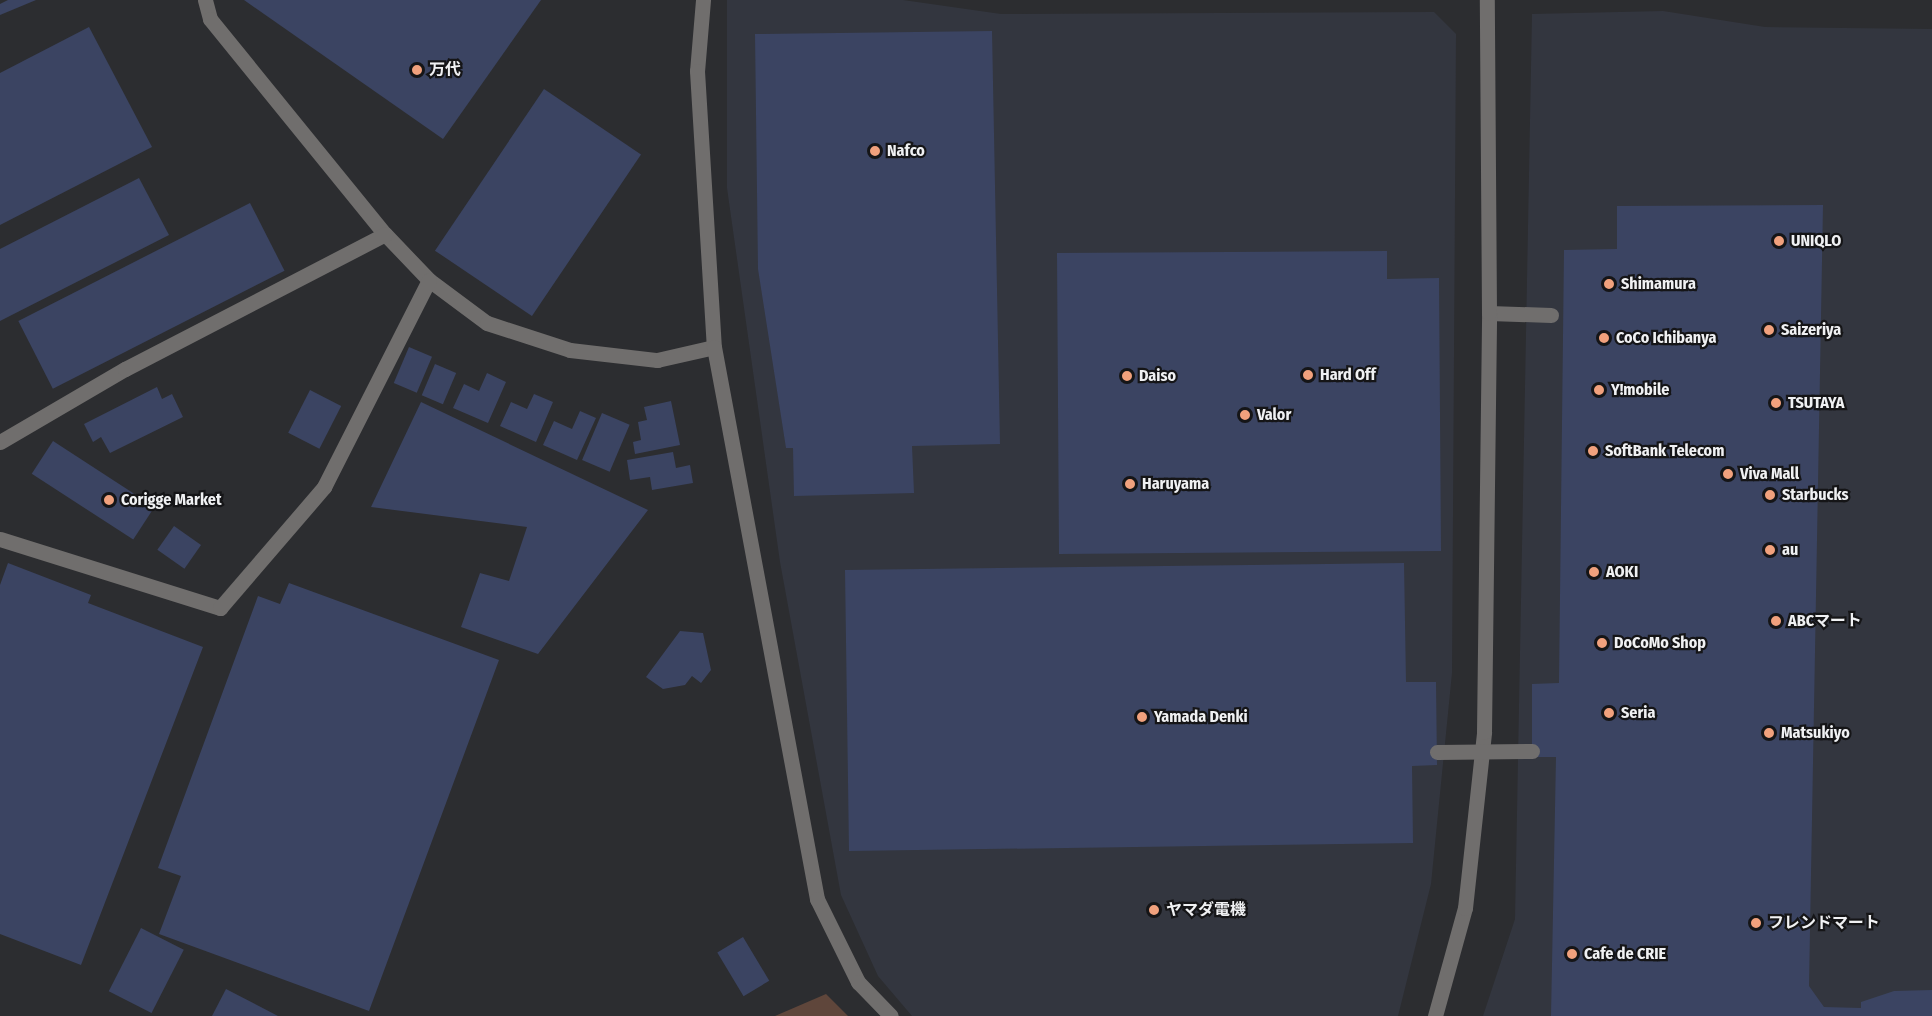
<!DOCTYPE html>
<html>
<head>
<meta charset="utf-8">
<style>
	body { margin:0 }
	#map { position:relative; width:1932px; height:1016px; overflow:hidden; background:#2c2d30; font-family:"Fira Sans Condensed","Noto Sans JP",sans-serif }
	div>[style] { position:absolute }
	.built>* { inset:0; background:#33363f }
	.green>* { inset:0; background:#5f463b }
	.building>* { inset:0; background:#3b4462; transform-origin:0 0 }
	.service>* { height:15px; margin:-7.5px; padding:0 7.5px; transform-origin:7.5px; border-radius:7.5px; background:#706e6d }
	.minor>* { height:15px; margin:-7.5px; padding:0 7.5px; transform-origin:7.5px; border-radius:7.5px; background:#706e6d }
	.pedestrian-bridge>* { height:15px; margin:-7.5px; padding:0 7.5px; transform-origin:7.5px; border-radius:7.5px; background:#706e6d }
	.dots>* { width:16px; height:16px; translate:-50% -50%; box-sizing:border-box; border:3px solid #151517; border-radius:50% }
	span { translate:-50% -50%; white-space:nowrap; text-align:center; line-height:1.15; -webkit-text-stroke:4.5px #151517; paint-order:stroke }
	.poi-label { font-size:16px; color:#f0f1f3; font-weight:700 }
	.left { translate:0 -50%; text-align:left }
</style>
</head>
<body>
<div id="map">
	<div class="built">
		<i style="clip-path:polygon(727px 0,903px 0,1001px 14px,1434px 12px,1456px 34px,1452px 673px,1431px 884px,1398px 1016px,912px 1016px,878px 976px,841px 895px,780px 562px,727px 188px)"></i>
		<i style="clip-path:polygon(1663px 11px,1765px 27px,1932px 29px,1932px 1016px,1483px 1016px,1515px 919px,1532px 14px)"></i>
	</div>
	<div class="green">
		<i style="clip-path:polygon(826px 994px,848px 1016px,775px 1016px)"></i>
	</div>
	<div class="building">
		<i style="clip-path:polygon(8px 0,36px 0,0 15px,0 4px)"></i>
		<i style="clip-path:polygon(244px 0,541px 0,443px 139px)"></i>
		<i style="clip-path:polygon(89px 27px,152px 147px,0 225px,0 73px)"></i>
		<i style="clip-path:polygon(992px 31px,1000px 444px,912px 446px,914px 493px,794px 496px,793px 448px,786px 448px,758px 269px,755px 34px)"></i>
		<i style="left:544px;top:89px;width:117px;height:195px;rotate:34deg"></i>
		<i style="clip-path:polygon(139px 178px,169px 235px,0 321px,0 249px)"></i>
		<i style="left:250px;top:203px;width:76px;height:260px;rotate:63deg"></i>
		<i style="clip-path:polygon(1823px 205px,1809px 986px,1824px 1007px,1861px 1008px,1861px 1002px,1894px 991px,1932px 990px,1932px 1016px,1551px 1016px,1556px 757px,1532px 757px,1532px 684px,1559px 683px,1564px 250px,1617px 249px,1617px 206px)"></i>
		<i style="clip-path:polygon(1387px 251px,1387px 279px,1439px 278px,1441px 551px,1059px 554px,1057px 253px)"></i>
		<i style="left:409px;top:347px;width:25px;height:39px;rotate:23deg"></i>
		<i style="left:435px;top:364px;width:23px;height:34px;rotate:23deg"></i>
		<i style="clip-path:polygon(487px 373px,506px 382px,488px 423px,453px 408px,464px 384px,479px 391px)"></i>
		<i style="clip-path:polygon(157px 387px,162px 399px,172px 394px,183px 417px,110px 453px,101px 437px,93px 442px,84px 424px)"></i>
		<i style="left:310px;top:390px;width:35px;height:48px;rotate:27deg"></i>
		<i style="clip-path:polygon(534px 394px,553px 402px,536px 442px,500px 426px,511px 402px,527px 409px)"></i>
		<i style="clip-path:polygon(671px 401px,680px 445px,635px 454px,633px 442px,641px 440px,638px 422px,647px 420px,644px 407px)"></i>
		<i style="clip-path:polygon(421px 402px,648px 510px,538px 654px,461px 627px,480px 573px,509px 581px,527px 527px,371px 507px)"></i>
		<i style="clip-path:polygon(580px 411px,596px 418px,577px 460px,543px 445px,554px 421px,572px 429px)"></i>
		<i style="left:602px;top:413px;width:30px;height:51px;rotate:23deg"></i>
		<i style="left:53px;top:441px;width:121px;height:39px;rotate:33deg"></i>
		<i style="clip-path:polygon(673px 452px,676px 468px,690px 465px,693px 483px,652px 490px,650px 477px,630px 480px,627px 460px)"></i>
		<i style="left:174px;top:526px;width:33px;height:29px;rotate:35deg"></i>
		<i style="clip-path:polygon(8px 563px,91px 595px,88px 603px,203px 647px,81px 965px,0 934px,0 585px)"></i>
		<i style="clip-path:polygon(1404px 563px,1406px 682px,1436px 682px,1437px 765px,1412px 766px,1413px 843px,849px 851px,845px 570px)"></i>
		<i style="clip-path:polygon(289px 583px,499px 660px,369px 1011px,159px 934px,181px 876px,158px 868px,258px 596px,280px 604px)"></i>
		<i style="clip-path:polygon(680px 631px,703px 633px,711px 670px,701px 683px,692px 676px,685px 685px,663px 689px,646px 677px)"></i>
		<i style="left:141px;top:928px;width:48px;height:71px;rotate:27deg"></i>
		<i style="left:743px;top:937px;width:51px;height:30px;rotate:59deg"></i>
		<i style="clip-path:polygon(226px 989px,278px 1016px,212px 1016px)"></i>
	</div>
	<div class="service">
		<i style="left:1489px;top:313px;width:62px;rotate:1.8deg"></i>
	</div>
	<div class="minor">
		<i style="left:205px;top:0;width:20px;rotate:75deg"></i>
		<i style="left:210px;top:19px;width:277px;rotate:50.9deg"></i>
		<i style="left:385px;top:234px;width:64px;rotate:46.3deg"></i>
		<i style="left:429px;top:280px;width:72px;rotate:36.6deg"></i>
		<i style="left:487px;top:323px;width:87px;rotate:18deg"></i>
		<i style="left:570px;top:350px;width:88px;rotate:6.6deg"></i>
		<i style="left:657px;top:360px;width:58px;rotate:-12.8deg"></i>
		<i style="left:703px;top:0;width:71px;rotate:94.8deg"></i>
		<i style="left:697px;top:71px;width:277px;rotate:86.5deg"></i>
		<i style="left:714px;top:347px;width:562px;rotate:79.43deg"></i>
		<i style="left:817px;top:899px;width:93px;rotate:63.7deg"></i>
		<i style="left:858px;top:982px;width:47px;rotate:45.9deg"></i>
		<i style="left:0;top:442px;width:145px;rotate:-30.3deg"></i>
		<i style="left:125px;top:369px;width:293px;rotate:-27.4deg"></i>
		<i style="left:0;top:539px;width:231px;rotate:17.4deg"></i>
		<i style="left:220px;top:608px;width:160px;rotate:-49.3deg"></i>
		<i style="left:324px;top:487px;width:232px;rotate:-63.1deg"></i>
		<i style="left:1435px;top:1016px;width:112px;rotate:-74.5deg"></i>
		<i style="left:1465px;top:908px;width:177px;rotate:-83.8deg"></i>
		<i style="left:1484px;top:732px;width:419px;rotate:-89.3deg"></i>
		<i style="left:1489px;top:313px;width:313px;rotate:-90.4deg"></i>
	</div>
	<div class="pedestrian-bridge">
		<i style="left:1437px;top:752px;width:95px;rotate:-0.6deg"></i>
	</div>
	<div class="dots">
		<i style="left:417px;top:70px;background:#f1a17d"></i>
		<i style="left:875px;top:151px;background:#f1a17d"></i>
		<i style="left:1779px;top:241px;background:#f1a17d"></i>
		<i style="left:1609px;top:284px;background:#f1a17d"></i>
		<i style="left:1769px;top:330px;background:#f1a17d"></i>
		<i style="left:1604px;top:338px;background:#f1a17d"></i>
		<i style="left:1308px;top:375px;background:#f1a17d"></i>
		<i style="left:1127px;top:376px;background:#f1a17d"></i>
		<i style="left:1599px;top:390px;background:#f1a17d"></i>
		<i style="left:1776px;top:403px;background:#f1a17d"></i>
		<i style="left:1245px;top:415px;background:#f1a17d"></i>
		<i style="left:1593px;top:451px;background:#f1a17d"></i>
		<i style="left:1728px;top:474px;background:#f1a17d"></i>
		<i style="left:1130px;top:484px;background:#f1a17d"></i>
		<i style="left:1770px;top:495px;background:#f1a17d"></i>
		<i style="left:109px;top:500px;background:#f1a17d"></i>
		<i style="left:1770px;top:550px;background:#f1a17d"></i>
		<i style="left:1594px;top:572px;background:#f1a17d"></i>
		<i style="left:1776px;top:621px;background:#f1a17d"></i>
		<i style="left:1602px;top:643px;background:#f1a17d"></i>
		<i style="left:1609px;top:713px;background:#f1a17d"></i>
		<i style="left:1142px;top:717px;background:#f1a17d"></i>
		<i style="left:1769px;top:733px;background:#f1a17d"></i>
		<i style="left:1154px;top:910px;background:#f1a17d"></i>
		<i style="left:1756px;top:923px;background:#f1a17d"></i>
		<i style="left:1572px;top:954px;background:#f1a17d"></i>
	</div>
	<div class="poi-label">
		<span class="left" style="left:429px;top:70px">万代</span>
		<span class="left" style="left:887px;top:151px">Nafco</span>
		<span class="left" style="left:1791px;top:241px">UNIQLO</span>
		<span class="left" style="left:1621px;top:284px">Shimamura</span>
		<span class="left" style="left:1781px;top:330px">Saizeriya</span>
		<span class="left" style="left:1616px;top:338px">CoCo Ichibanya</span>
		<span class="left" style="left:1320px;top:375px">Hard Off</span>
		<span class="left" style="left:1139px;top:376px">Daiso</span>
		<span class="left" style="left:1611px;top:390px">Y!mobile</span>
		<span class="left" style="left:1788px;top:403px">TSUTAYA</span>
		<span class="left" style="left:1257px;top:415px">Valor</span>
		<span class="left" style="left:1605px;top:451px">SoftBank Telecom</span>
		<span class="left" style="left:1740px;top:474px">Viva Mall</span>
		<span class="left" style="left:1142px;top:484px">Haruyama</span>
		<span class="left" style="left:1782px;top:495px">Starbucks</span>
		<span class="left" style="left:121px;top:500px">Corigge Market</span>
		<span class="left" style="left:1782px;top:550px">au</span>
		<span class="left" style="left:1606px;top:572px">AOKI</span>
		<span class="left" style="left:1788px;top:621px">ABCマート</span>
		<span class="left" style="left:1614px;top:643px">DoCoMo Shop</span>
		<span class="left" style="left:1621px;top:713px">Seria</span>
		<span class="left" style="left:1154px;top:717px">Yamada Denki</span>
		<span class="left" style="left:1781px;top:733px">Matsukiyo</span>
		<span class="left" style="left:1166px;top:910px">ヤマダ電機</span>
		<span class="left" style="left:1768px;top:923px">フレンドマート</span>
		<span class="left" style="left:1584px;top:954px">Cafe de CRIE</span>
	</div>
</div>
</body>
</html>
